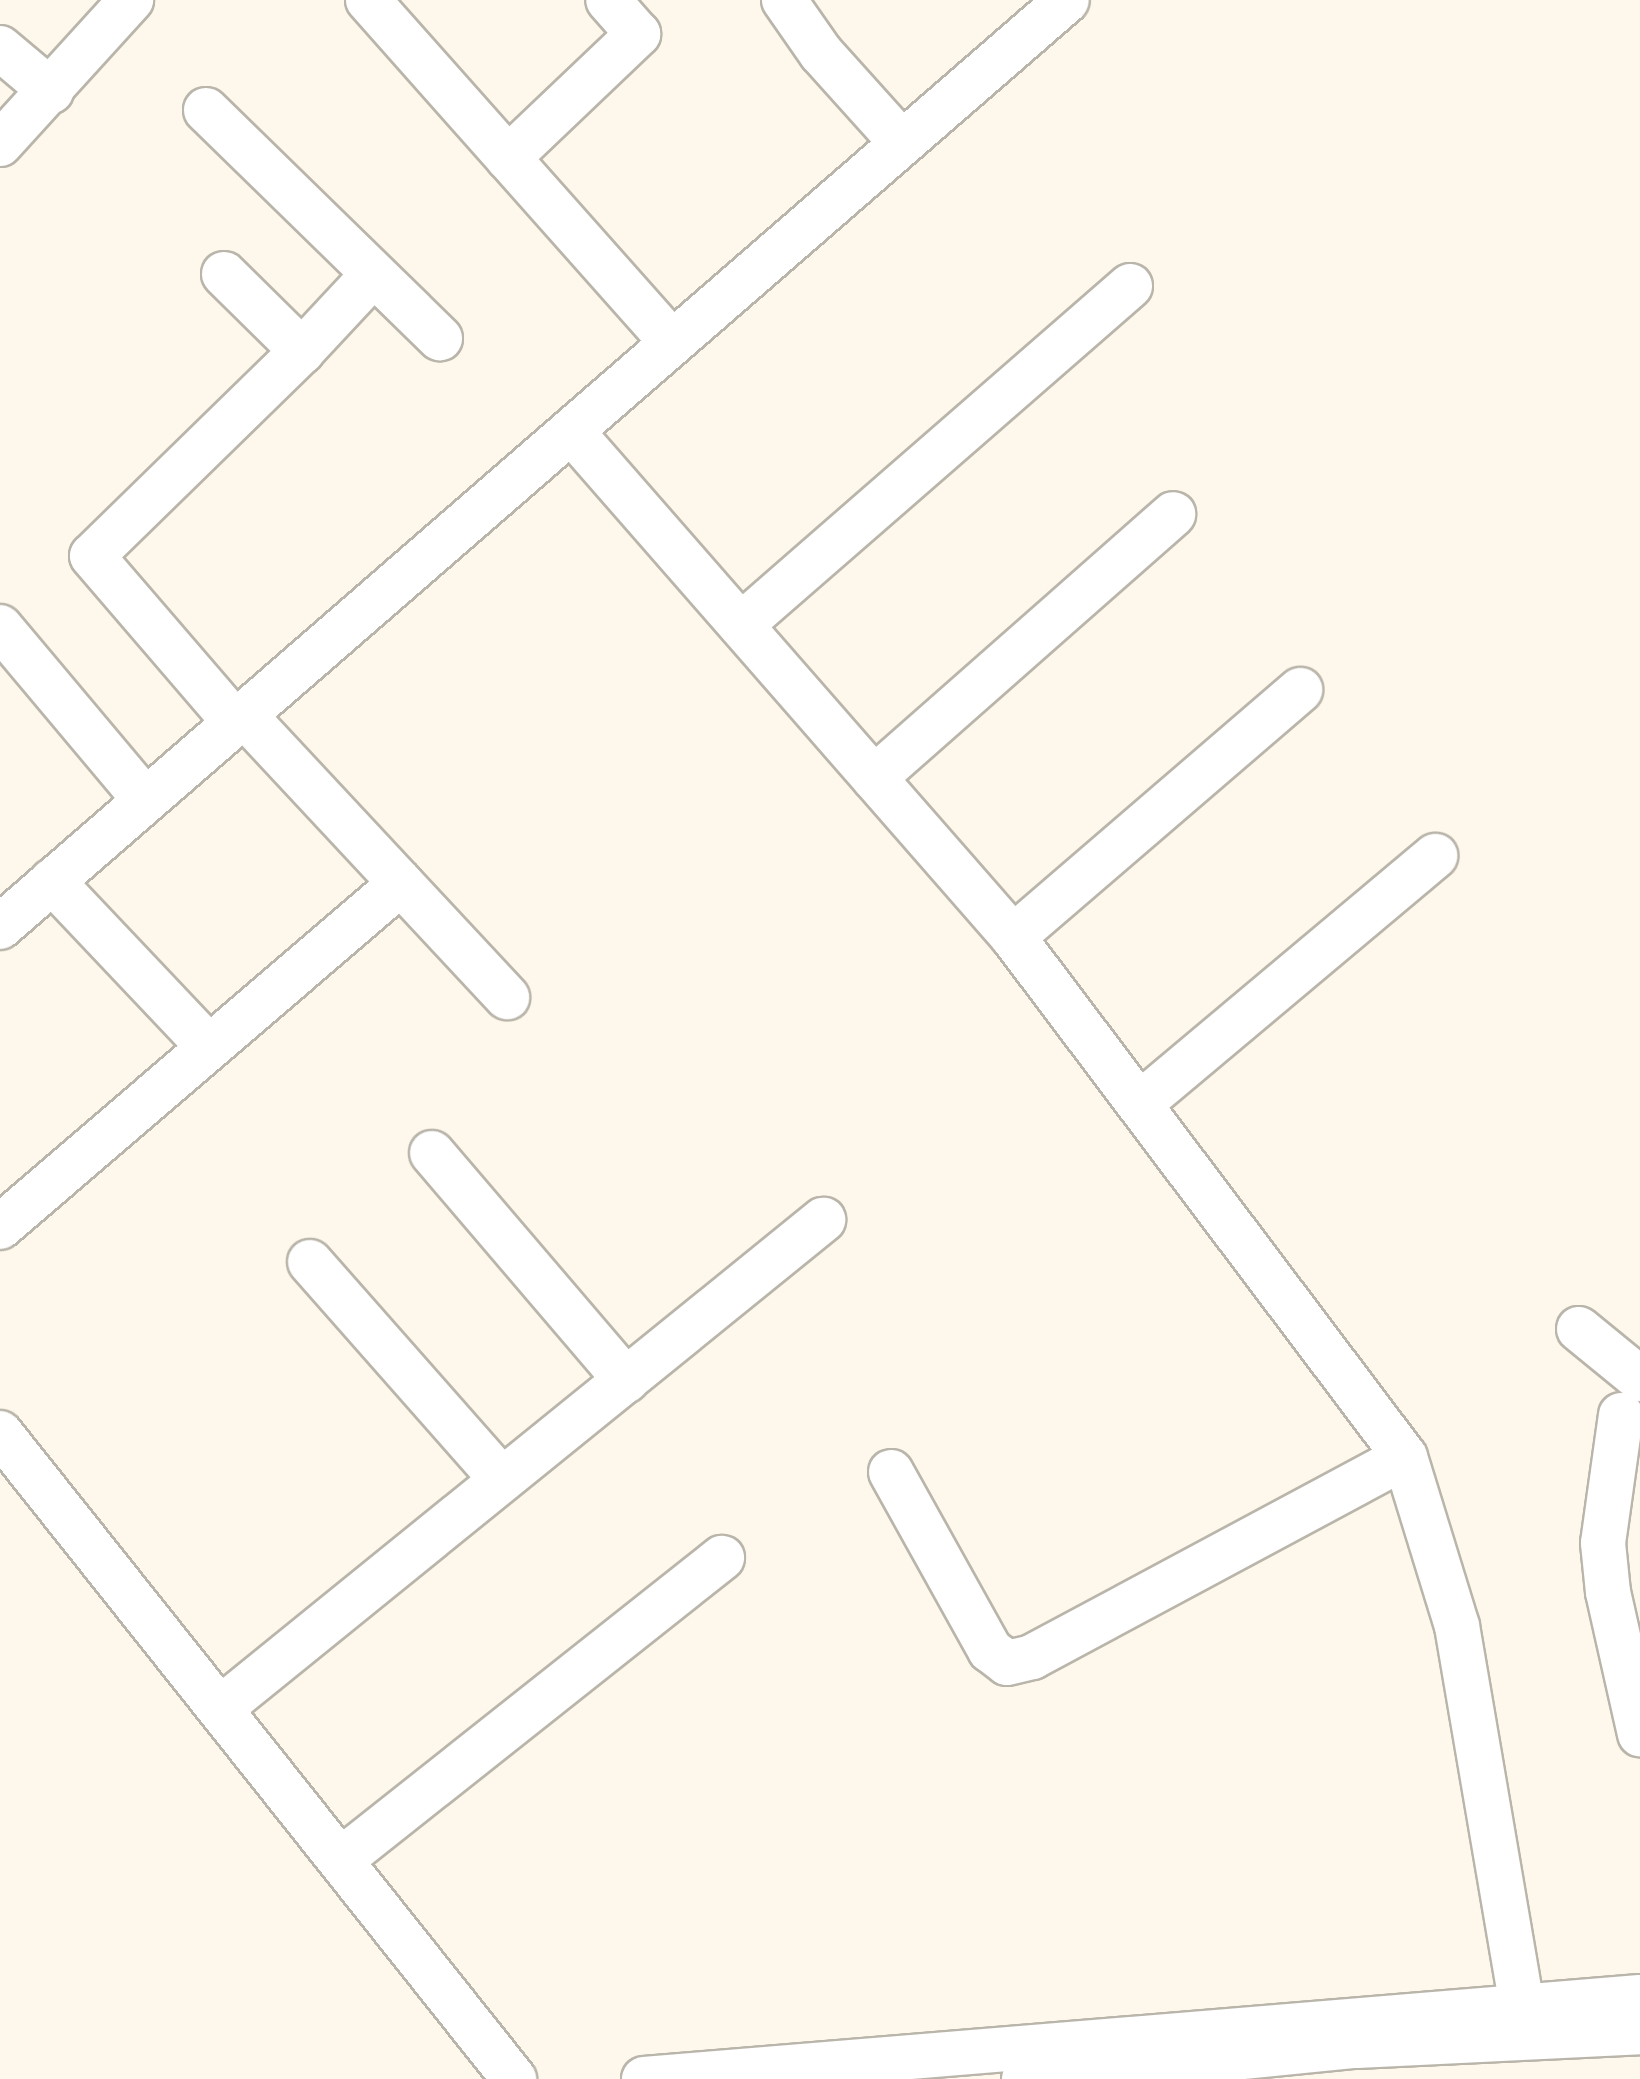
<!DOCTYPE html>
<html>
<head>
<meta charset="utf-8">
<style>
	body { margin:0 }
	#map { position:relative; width:1640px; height:2079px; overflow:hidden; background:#fef8ec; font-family:"Libre Baskerville",serif }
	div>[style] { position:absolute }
	.roads { filter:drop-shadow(2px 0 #bab5aa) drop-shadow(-2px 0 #bab5aa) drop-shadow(0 2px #bab5aa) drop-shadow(0 -2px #bab5aa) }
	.minor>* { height:44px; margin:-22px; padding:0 22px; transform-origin:22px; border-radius:22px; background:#fff }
	.major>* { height:44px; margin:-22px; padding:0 22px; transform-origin:22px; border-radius:22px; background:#fff }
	span { translate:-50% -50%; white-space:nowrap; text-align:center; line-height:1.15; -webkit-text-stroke:6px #fff; paint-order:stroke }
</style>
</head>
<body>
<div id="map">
	<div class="roads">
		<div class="minor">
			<i style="left:368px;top:0;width:458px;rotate:48.4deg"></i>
			<i style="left:784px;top:0;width:65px;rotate:55.1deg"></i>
			<i style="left:821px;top:53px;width:121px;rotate:48deg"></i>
			<i style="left:0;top:48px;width:67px;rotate:40.1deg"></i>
			<i style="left:206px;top:110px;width:327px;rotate:44.3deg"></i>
			<i style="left:0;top:144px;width:195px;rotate:-47.7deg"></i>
			<i style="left:508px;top:158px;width:180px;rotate:-43.6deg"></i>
			<i style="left:638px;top:34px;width:45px;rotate:-131.4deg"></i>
			<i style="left:224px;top:274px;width:110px;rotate:44.6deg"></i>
			<i style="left:302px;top:351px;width:293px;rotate:135.7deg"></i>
			<i style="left:92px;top:556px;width:219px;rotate:49.3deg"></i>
			<i style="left:302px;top:351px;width:103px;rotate:-47deg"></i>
			<i style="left:571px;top:431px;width:672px;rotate:48.86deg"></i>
			<i style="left:1013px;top:937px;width:651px;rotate:52.99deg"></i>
			<i style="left:1405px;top:1457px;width:177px;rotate:72.9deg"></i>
			<i style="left:1457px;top:1626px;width:385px;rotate:80.3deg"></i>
			<i style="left:741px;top:625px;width:516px;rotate:-41.07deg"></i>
			<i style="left:0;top:627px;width:226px;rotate:50deg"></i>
			<i style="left:244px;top:715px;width:386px;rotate:47deg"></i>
			<i style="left:874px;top:778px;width:399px;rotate:-41.4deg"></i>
			<i style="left:52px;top:881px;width:228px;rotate:46.6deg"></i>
			<i style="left:0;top:927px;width:1413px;rotate:-40.98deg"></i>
			<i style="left:1013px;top:937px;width:379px;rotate:-40.7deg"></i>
			<i style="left:1142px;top:1102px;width:383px;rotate:-40deg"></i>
			<i style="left:432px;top:1153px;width:299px;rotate:49.5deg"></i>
			<i style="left:0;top:1227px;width:528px;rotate:-40.62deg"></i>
			<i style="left:310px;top:1262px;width:290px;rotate:48.6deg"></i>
			<i style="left:1579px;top:1329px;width:79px;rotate:39.3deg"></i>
			<i style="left:1621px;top:1415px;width:129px;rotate:98deg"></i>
			<i style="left:1603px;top:1543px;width:49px;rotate:84.2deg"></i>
			<i style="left:1608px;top:1592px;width:146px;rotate:77.3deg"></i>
			<i style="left:0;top:1433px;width:826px;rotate:51.49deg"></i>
			<i style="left:891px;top:1472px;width:204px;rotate:60.9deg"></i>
			<i style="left:990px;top:1650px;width:21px;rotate:37deg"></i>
			<i style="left:1007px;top:1663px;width:26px;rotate:-13deg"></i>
			<i style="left:1032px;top:1657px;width:423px;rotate:-28.2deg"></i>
			<i style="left:222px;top:1707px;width:774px;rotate:-39.02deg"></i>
			<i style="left:342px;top:1859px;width:485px;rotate:-38.4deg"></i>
			<i style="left:644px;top:2079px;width:999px;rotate:-4.71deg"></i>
		</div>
		<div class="major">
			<i style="left:1024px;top:2079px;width:335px;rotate:-5.7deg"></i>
			<i style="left:1357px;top:2046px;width:283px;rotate:-2.8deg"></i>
		</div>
	</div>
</div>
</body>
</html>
